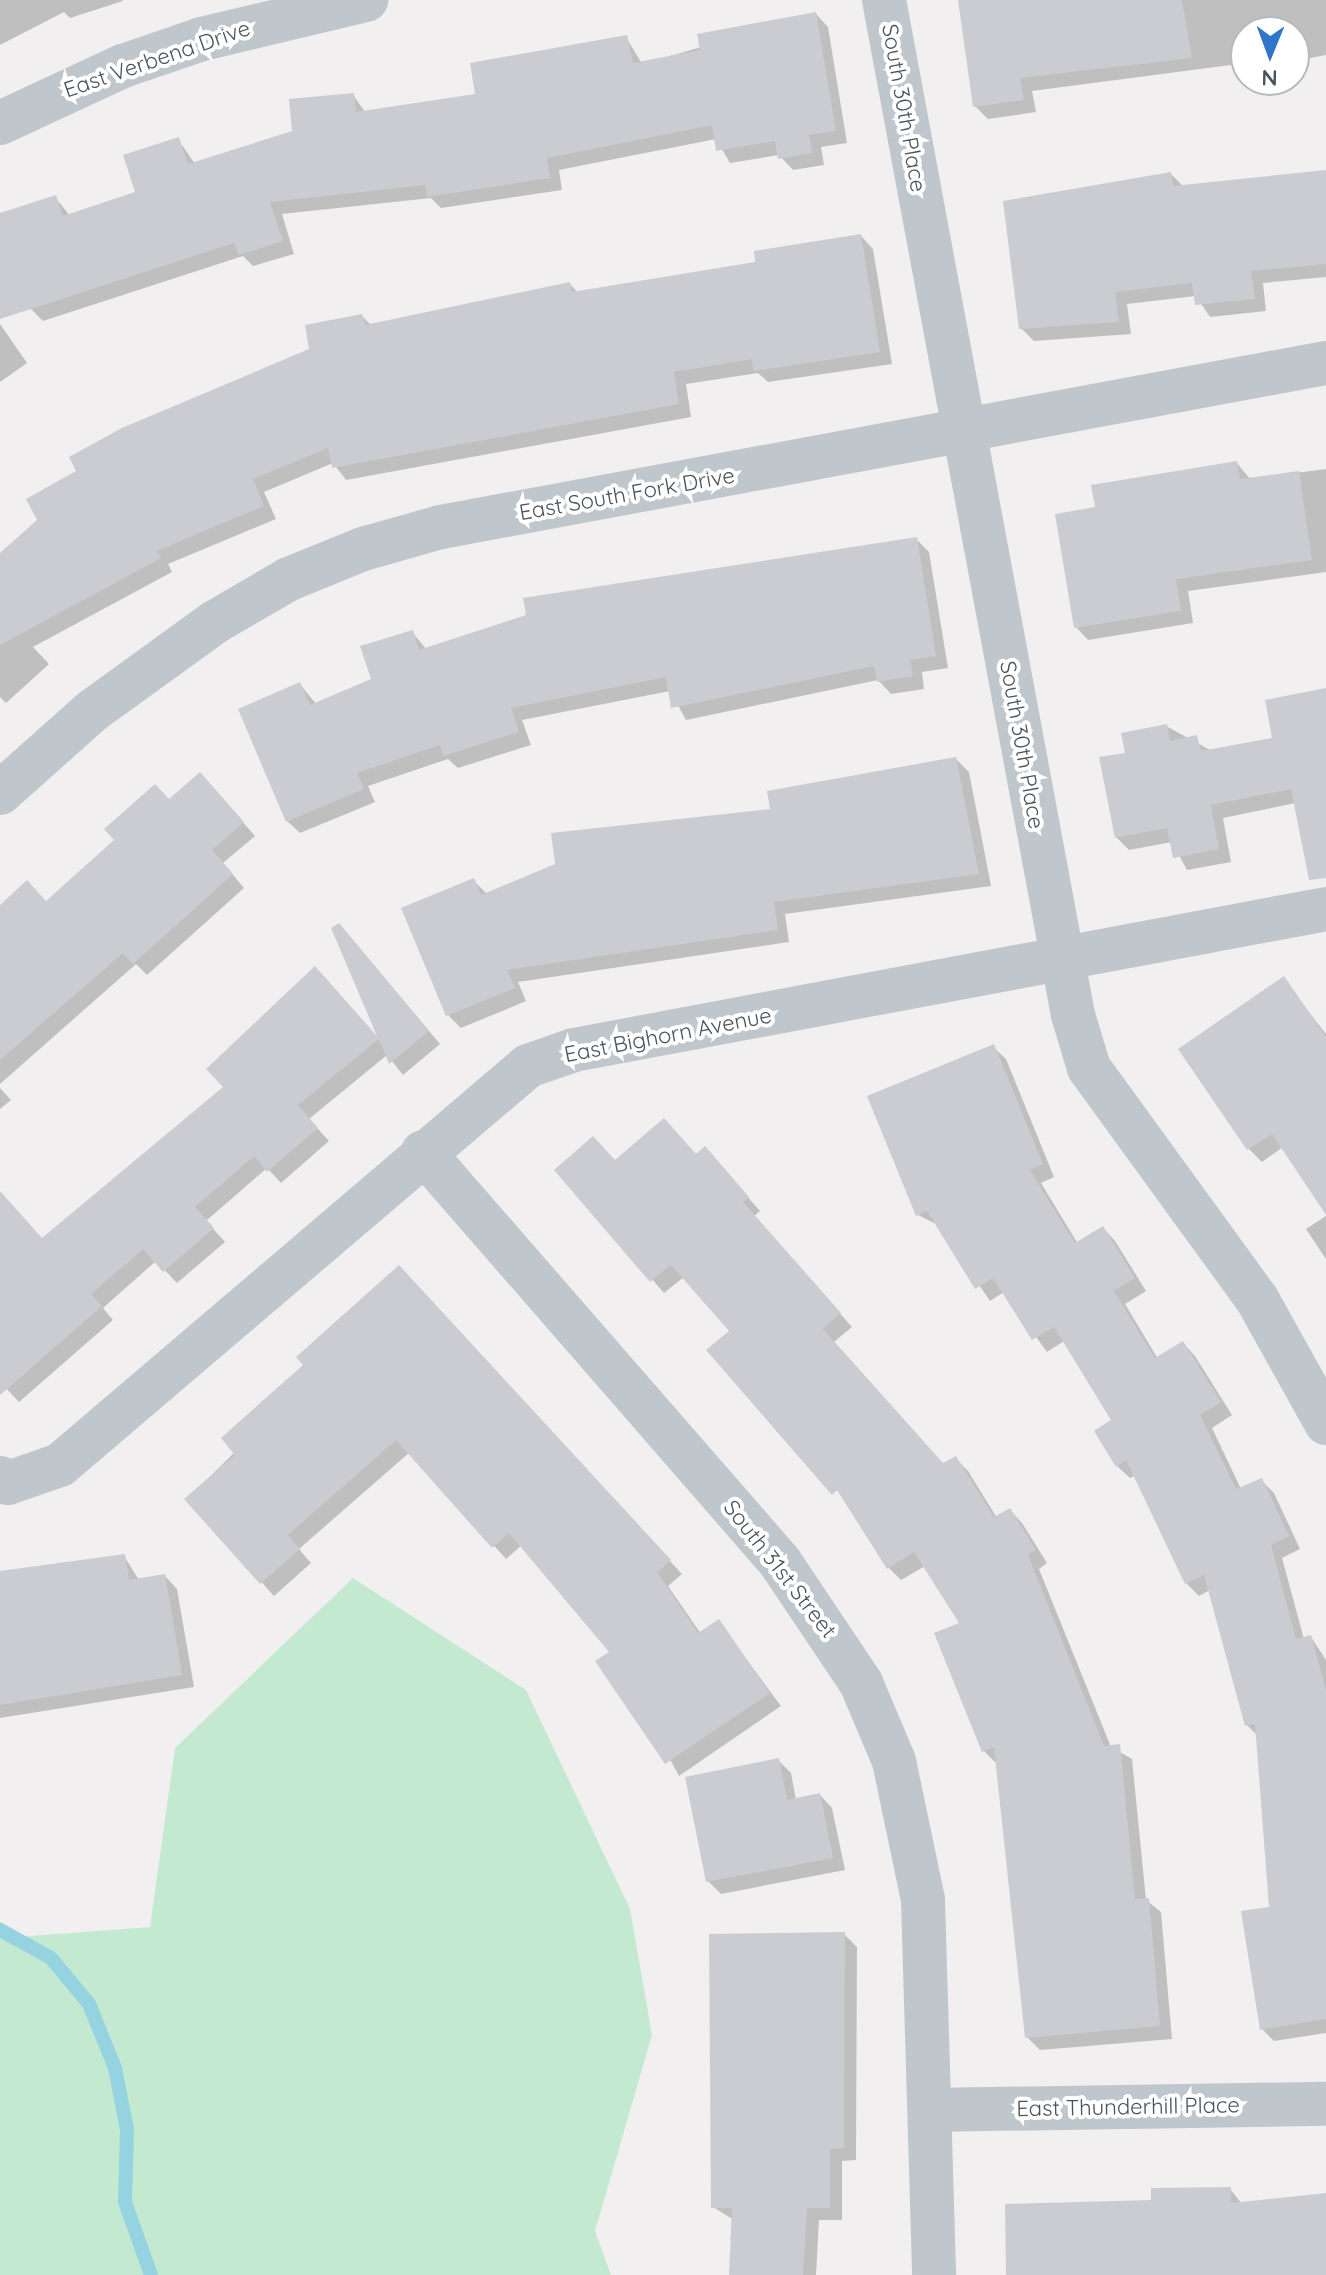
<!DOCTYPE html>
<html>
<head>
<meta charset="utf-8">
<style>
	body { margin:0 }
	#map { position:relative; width:1326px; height:2275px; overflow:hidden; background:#f1efef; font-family:Quicksand,sans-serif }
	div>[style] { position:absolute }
	.green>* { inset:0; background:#c3ead1 }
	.shadow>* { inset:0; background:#0003 }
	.stream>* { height:14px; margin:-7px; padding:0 7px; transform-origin:7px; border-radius:7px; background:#95d3e1 }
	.building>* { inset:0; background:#caccd1 }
	.street>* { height:44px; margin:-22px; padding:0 22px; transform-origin:22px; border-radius:22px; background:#bfc6cc }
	span { translate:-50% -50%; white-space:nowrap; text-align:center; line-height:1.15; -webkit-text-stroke:8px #fff; paint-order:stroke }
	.street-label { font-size:22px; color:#49535a }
	.north { position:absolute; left:1230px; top:16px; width:80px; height:80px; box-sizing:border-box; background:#fff; border:2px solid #b6babd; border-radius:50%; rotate:181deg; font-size:22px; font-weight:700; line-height:32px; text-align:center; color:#49535a }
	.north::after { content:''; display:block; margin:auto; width:28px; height:36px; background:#2f76cb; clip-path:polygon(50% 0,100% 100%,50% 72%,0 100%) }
</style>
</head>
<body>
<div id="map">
	<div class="green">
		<i style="clip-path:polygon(353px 1578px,526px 1690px,630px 1909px,652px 2035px,595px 2231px,611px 2275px,0 2275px,0 1921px,18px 1937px,150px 1927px,175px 1748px)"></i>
	</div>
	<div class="shadow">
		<i style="clip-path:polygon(0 0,122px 0,123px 1px,70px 18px,64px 12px,0 45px)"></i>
		<i style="clip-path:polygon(960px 0,1326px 0,1326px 55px,1294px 61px,1294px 32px,1246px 32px,1246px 63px,1032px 91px,1036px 112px,988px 119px,975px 106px)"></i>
		<i style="clip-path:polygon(816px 14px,828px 27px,847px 143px,821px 147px,824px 165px,793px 170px,779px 155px,730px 163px,716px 139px,559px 170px,562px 190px,441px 208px,431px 198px,282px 214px,294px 254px,253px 266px,243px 256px,43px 321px,30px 308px,0 220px,55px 197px,70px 216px,137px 193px,178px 139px,195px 164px,295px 133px,353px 95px,366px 113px,477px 96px,626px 37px,642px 64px)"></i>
		<i style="clip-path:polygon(1326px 172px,1326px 277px,1263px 283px,1266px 311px,1210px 317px,1196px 296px,1127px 304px,1131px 334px,1034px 341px,1021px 328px,1171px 174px,1184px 187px)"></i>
		<i style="clip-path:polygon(861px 236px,873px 249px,892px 364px,768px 382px,758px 373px,686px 384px,691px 417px,346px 480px,333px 463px,264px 492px,276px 519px,168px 564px,172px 572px,33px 647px,49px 664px,6px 703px,0 697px,0 555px,362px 316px,372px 326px,570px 284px,578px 293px,758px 264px)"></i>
		<i style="clip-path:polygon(0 324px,27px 363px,0 382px)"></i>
		<i style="clip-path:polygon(1237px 463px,1250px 479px,1326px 469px,1326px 572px,1188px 591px,1193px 623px,1088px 640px,1076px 627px,1098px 508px)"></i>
		<i style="clip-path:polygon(916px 539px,929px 552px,948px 668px,922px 672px,924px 689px,891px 694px,878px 680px,686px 720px,670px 691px,522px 720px,531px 745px,458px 768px,448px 759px,368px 786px,375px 802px,300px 833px,287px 821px,300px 684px,316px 704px,374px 680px,412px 632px,427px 650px)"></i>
		<i style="clip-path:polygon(1326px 690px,1326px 841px,1296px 803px,1223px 818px,1231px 862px,1187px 870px,1172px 842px,1129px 850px,1116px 837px,1127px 754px,1166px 726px,1210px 750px,1274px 740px)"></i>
		<i style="clip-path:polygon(956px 759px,969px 772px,991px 886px,785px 914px,789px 942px,518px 982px,526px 1001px,461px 1028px,448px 1015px,473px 880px,486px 893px)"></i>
		<i style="clip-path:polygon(212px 787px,255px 836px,223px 863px,244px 888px,147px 975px,136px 964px,0 1084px,0 907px,47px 903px,169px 801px)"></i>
		<i style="clip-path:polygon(351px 938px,440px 1044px,403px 1075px,387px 1055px,309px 1119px,329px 1141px,281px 1183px,267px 1168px,206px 1221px,225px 1242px,177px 1283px,156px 1261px,103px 1308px,113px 1320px,19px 1402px,0 1382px,0 1217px,42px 1240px,226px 1087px,327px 981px,381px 1042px)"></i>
		<i style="clip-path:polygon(1283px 979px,1326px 1034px,1326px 1211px,1283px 1147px,1262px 1162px,1249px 1149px,1181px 1050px)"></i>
		<i style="clip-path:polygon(993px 1047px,1006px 1059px,1054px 1177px,1041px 1183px,1078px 1244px,1103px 1228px,1115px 1241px,1146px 1291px,1125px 1304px,1158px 1359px,1183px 1343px,1195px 1356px,1232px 1415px,1212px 1428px,1241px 1489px,1261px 1480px,1274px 1493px,1300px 1549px,1282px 1558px,1304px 1639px,1311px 1637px,1326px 1660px,1326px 2033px,1274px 2041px,1262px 2029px,1271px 1908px,1258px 1736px,1247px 1725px,1210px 1590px,1199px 1596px,1186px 1583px,1136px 1475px,1130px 1478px,1117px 1466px,1114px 1421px,1064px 1341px,1047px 1352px,1004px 1292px,990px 1301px,938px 1225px,918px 1215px)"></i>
		<i style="clip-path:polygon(0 1088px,11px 1100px,0 1109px)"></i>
		<i style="clip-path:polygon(697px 1156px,717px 1162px,760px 1211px,754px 1216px,852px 1327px,834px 1342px,944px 1465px,955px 1458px,968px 1471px,997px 1518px,1010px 1510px,1022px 1523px,1047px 1563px,1039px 1569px,1111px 1747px,1132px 1759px,1146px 1900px,1161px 1912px,1172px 2039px,1040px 2050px,1027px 2037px,996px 1763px,984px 1751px,962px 1624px,925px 1566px,901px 1580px,889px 1568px,732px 1331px,684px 1277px,664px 1293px,557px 1170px)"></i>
		<i style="clip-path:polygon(1326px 1216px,1326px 1259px,1306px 1229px)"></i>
		<i style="clip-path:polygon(411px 1280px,682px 1574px,668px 1586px,701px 1634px,719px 1622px,781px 1706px,679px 1776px,612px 1653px,522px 1545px,506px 1559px,410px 1452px,299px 1549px,311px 1563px,274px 1596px,187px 1499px)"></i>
		<i style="clip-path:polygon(124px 1556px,139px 1580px,165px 1576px,177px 1589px,194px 1687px,0 1718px,0 1573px)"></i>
		<i style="clip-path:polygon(778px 1760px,791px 1773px,796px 1800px,820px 1795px,832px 1808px,845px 1870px,721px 1894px,708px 1881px)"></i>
		<i style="clip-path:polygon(844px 1934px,857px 1947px,856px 2160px,842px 2161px,842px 2220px,819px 2220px,816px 2275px,731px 2275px,734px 2220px,713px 2207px)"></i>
		<i style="clip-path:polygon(1230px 2189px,1242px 2204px,1326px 2198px,1326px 2275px,1008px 2275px,1153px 2202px)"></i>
	</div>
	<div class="stream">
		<i style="left:0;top:1930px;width:58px;rotate:28.8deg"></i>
		<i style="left:51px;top:1958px;width:60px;rotate:50.4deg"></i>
		<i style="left:89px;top:2004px;width:69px;rotate:67.9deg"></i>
		<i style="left:115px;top:2068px;width:63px;rotate:79deg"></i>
		<i style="left:127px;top:2130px;width:72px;rotate:91.6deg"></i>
		<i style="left:125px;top:2202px;width:77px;rotate:70.4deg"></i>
	</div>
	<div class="building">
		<i style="clip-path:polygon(958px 0,1182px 0,1192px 58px,1020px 78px,1024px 100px,973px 107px)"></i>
		<i style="clip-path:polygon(816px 12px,836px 131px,809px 135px,812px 153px,778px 159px,775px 141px,716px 151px,712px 125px,547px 158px,550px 178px,427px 197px,425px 185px,270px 202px,283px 241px,239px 255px,234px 243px,0 319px,0 213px,56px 195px,63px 216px,135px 192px,123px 155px,179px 137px,188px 164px,292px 131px,289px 99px,354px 93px,356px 112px,475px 94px,470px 63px,627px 35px,633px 63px,700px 50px,697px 34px)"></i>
		<i style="clip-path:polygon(1326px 170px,1326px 264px,1251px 271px,1255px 299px,1195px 305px,1192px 283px,1115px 292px,1119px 322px,1019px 329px,1003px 201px,1171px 172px,1173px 186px)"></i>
		<i style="clip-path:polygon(861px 234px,880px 352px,753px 371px,752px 359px,674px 372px,679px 404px,332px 468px,328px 448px,253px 479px,264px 506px,157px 551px,161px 558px,0 645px,0 553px,37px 520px,26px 499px,76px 471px,69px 457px,122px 428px,309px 349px,305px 325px,362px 314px,365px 325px,570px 282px,572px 292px,755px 262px,754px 251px)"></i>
		<i style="clip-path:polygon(1237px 461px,1240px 479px,1299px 471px,1312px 560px,1176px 579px,1181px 611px,1074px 628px,1055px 514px,1095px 507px,1091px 485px)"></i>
		<i style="clip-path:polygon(917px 537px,936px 656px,910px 660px,913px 676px,877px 682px,874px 666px,671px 708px,666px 677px,511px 708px,519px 732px,443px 756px,440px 745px,357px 773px,364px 789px,286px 822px,238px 709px,300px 682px,310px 705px,371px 679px,360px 646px,413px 630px,419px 650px,526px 615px,523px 598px)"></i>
		<i style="clip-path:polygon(1326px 688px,1326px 878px,1309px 880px,1291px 789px,1211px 805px,1219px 849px,1173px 858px,1167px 828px,1115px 838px,1099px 757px,1125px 753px,1121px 733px,1167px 724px,1170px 741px,1197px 735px,1201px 751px,1272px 738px,1265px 700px)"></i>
		<i style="clip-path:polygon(956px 757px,979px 874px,774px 902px,778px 930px,507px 970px,515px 988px,446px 1016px,401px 908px,474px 878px,481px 895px,555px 864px,551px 833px,770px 809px,767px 791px)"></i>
		<i style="clip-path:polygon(200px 772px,244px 822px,212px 850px,233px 874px,133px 964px,123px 953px,0 1060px,0 905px,27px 880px,46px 901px,114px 840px,104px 829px,155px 784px,169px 799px)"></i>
		<i style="clip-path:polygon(339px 923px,429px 1031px,389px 1064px,379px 1039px,298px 1105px,318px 1128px,267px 1172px,254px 1156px,195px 1207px,214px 1228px,163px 1272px,143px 1249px,91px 1294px,102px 1306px,0 1395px,0 1191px,42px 1238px,223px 1087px,206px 1069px,315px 966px,377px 1036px,331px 928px)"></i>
		<i style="clip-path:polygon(1284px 976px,1326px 1037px,1326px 1215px,1272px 1134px,1247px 1150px,1178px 1049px)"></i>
		<i style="clip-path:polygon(994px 1044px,1043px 1164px,1030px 1170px,1075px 1243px,1103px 1226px,1135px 1278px,1114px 1291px,1155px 1358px,1183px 1341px,1221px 1402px,1200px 1415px,1236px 1489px,1262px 1478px,1289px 1536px,1271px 1545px,1296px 1639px,1311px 1635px,1326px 1690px,1326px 2019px,1260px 2030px,1241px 1911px,1269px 1907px,1255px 1724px,1245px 1726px,1204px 1575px,1185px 1584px,1126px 1460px,1116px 1467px,1094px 1431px,1111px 1420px,1054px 1327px,1032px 1340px,993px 1278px,975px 1289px,927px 1211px,916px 1216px,867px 1096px)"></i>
		<i style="clip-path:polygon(664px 1118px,696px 1154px,705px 1146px,749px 1197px,743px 1202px,841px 1313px,823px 1329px,943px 1463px,956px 1456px,994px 1517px,1010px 1508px,1036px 1550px,1028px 1555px,1104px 1746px,1120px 1744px,1135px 1899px,1149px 1898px,1160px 2026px,1025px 2038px,994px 1747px,982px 1752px,934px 1633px,959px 1623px,914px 1552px,887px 1569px,837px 1490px,832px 1495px,706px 1350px,729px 1331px,671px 1265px,650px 1282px,554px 1170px,593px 1136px,615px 1160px)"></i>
		<i style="clip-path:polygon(399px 1265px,671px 1560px,657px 1572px,698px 1633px,719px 1619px,770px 1693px,665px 1764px,595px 1661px,609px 1652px,509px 1533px,492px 1548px,396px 1440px,288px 1535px,300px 1549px,260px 1584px,184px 1499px,235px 1455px,221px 1438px,303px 1365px,296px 1357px)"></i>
		<i style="clip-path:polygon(125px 1554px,129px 1580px,165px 1574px,182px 1675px,0 1705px,0 1571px)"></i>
		<i style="clip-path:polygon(779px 1758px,787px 1800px,820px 1793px,833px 1858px,706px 1882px,685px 1777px)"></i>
		<i style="clip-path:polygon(845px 1932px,844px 2148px,830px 2149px,830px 2208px,807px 2208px,803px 2275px,729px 2275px,732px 2208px,711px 2208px,709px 1934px)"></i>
		<i style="clip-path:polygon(1231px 2187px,1231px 2203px,1326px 2193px,1326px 2275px,1006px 2275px,1005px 2204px,1151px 2200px,1151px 2188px)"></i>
	</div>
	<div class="street">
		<i style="left:884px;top:0;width:1032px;rotate:79.45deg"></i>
		<i style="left:1073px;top:1015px;width:55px;rotate:73.2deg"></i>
		<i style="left:1089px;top:1068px;width:286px;rotate:54deg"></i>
		<i style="left:1257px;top:1299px;width:142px;rotate:60.9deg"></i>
		<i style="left:0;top:123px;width:136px;rotate:-24.9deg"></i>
		<i style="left:123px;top:66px;width:83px;rotate:-18.9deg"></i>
		<i style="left:202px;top:39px;width:169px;rotate:-13.4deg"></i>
		<i style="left:0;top:793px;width:123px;rotate:-41.7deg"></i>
		<i style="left:92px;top:711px;width:152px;rotate:-35.9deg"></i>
		<i style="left:215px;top:622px;width:86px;rotate:-30.2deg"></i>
		<i style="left:289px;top:579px;width:80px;rotate:-22.1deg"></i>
		<i style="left:363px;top:549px;width:81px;rotate:-15.8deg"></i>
		<i style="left:441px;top:527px;width:900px;rotate:-10.5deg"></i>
		<i style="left:423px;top:1152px;width:544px;rotate:48.95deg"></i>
		<i style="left:780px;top:1562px;width:146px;rotate:56.2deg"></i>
		<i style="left:861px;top:1683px;width:85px;rotate:67.1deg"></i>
		<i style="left:894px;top:1761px;width:142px;rotate:78.2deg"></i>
		<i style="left:923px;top:1900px;width:375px;rotate:88.3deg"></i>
		<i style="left:0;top:1478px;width:9px;rotate:32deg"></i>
		<i style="left:8px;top:1483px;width:55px;rotate:-19.1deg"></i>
		<i style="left:60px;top:1465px;width:615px;rotate:-40.45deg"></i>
		<i style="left:528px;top:1066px;width:49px;rotate:-19.2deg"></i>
		<i style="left:574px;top:1050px;width:765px;rotate:-10.62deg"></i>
		<i style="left:930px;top:2110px;width:396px;rotate:-0.9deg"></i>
	</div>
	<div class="street-label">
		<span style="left:157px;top:59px;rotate:-19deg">East Verbena Drive</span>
		<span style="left:904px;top:108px;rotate:80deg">South 30th Place</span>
		<span style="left:627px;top:494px;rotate:-10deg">East South Fork Drive</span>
		<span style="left:1022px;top:745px;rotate:80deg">South 30th Place</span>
		<span style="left:668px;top:1035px;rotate:-11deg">East Bighorn Avenue</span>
		<span style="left:780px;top:1569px;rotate:52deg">South 31st Street</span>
		<span style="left:1128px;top:2107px;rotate:-1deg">East Thunderhill Place</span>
	</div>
	<div class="north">N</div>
</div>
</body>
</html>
